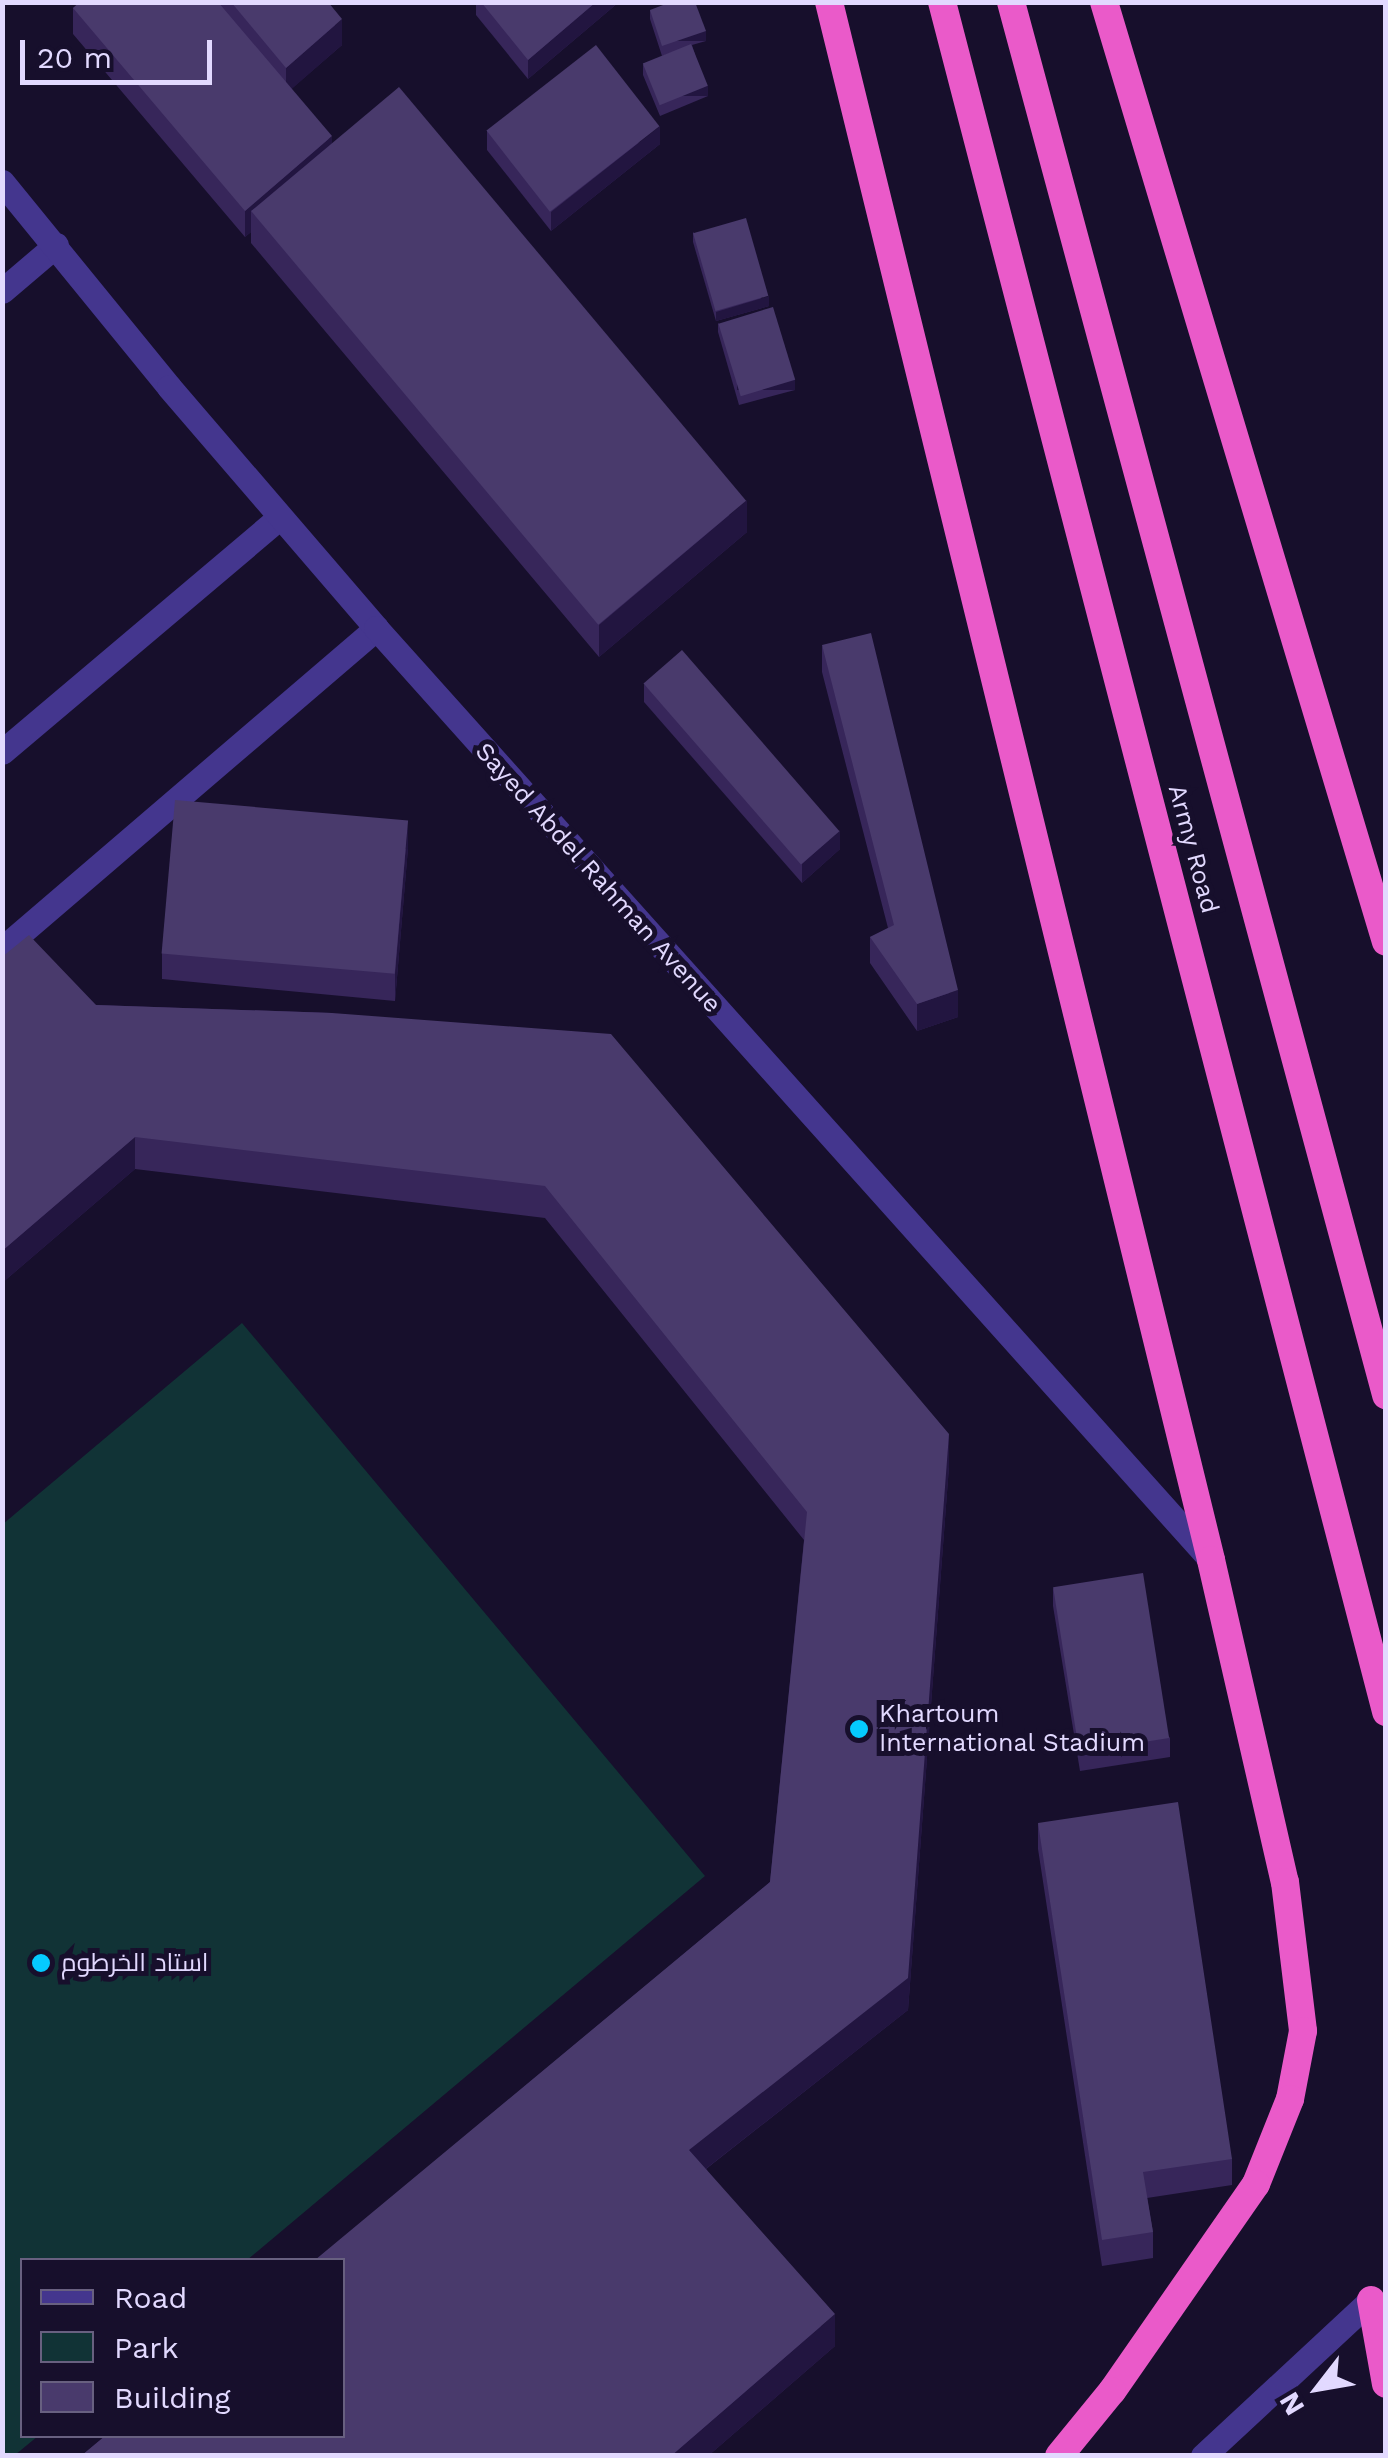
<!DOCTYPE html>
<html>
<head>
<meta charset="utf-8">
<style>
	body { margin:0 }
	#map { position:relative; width:1388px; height:2458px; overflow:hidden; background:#170f2c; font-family:"Work Sans",Cairo,sans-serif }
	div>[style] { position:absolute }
	.green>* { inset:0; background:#113336 }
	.service>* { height:25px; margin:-12.5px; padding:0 12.5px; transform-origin:12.5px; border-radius:12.5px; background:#44368e }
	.tertiary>* { height:25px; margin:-12.5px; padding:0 12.5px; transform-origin:12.5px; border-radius:12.5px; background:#44368e }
	.trunk>* { height:28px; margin:-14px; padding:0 14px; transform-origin:14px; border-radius:14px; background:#ea5ac9 }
	.wall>* { inset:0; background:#37265a }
	.shaded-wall>* { inset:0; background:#221540; transform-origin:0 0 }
	.building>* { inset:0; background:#493a6c; transform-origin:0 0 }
	.dots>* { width:28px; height:28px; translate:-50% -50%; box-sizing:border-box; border:5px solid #170f2c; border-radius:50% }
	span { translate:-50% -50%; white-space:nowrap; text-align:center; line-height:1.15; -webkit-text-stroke:10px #170f2c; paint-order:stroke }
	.street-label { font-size:25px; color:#e2d9ff }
	.poi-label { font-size:25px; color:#e2d9ff }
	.left { translate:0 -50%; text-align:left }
	.frame { position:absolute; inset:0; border:5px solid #e2d9ff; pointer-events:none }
	.legend { position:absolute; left:20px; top:2258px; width:325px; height:180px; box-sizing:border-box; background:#170f2c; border:2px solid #686080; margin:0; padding:12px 18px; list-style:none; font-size:30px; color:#e2d9ff }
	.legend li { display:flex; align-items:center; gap:20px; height:50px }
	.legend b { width:50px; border:2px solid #686080 }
	.north { position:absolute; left:1268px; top:2338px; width:100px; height:100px; -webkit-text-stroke:8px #170f2c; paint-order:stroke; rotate:239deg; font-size:28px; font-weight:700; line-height:40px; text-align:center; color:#e2d9ff }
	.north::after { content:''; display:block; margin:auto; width:35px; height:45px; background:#e2d9ff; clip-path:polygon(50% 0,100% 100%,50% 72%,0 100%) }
	.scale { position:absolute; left:20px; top:40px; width:192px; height:45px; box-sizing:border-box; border:5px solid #e2d9ff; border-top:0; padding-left:12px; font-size:30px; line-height:35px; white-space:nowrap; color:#e2d9ff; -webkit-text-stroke:8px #170f2c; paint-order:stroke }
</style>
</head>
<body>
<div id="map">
	<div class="green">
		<i style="clip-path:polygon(242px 1323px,705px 1876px,247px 2260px,22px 2260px,22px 2436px,38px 2436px,15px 2455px,3px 2455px,3px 1524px)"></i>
	</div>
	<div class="service">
		<i style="left:2px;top:291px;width:71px;rotate:-40.4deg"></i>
		<i style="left:2px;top:752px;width:364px;rotate:-40.2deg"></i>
		<i style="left:2px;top:949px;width:493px;rotate:-40.6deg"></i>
	</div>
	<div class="tertiary">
		<i style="left:2px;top:182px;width:264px;rotate:50.8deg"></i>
		<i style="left:169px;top:387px;width:318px;rotate:49.3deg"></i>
		<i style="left:376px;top:628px;width:1251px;rotate:48.14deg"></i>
		<i style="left:1203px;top:2456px;width:229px;rotate:-42.9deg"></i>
	</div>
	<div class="trunk">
		<i style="left:829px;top:2px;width:1604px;rotate:76.22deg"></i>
		<i style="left:1211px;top:1560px;width:330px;rotate:77.1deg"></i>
		<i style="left:1285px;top:1882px;width:150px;rotate:83.1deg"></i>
		<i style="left:1303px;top:2031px;width:69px;rotate:100.8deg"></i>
		<i style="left:1290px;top:2099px;width:92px;rotate:111.8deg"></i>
		<i style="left:1256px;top:2184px;width:252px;rotate:124.8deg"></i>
		<i style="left:1112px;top:2391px;width:84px;rotate:129.2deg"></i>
		<i style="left:942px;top:2px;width:1767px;rotate:75.44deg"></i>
		<i style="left:1011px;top:2px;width:1443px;rotate:74.93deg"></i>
		<i style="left:1104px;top:2px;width:981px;rotate:73.3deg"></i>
		<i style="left:1371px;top:2300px;width:85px;rotate:79.9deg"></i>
	</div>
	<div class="wall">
		<i style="clip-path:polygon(80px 2px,328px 2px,342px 45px,291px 89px,332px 143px,747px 532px,599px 657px,251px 243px,251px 232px,245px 237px,73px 34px,73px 8px)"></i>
		<i style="clip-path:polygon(476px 2px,619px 2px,528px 79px,476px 15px)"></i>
		<i style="clip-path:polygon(650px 10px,706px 41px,692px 45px,708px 96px,660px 116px,643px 75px,643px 65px,673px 52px,662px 56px,650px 19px)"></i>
		<i style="clip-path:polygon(487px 131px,660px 144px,551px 231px,487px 150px)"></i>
		<i style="clip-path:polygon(693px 232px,769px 306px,716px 321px,693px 242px)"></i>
		<i style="clip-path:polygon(718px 323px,795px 390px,739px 405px,718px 332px)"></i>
		<i style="clip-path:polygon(822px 645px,958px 1017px,917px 1031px,870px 963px,870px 937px,888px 928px,822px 672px)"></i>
		<i style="clip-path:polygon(644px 684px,840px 849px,802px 883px,644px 702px)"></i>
		<i style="clip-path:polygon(408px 848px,395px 1001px,162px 979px,162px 953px)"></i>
		<i style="clip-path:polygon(2px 957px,96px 1005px,332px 1013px,949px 1466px,908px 2010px,706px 2169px,835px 2346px,708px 2456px,81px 2456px,770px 1882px,804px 1540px,545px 1218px,135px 1169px,2px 1283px)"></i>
		<i style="clip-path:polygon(1053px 1588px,1170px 1738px,1170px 1757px,1080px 1771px,1053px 1606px)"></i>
		<i style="clip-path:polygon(1038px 1823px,1232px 2159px,1232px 2185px,1147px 2198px,1153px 2232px,1153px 2258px,1102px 2266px,1038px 1849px)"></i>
	</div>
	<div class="shaded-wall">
		<i style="clip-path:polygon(596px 2px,619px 2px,528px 79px,528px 60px)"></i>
		<i style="clip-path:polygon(342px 19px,342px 45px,286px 94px,286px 68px)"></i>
		<i style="left:706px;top:31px;width:10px;height:46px;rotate:90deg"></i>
		<i style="left:708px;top:86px;width:10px;height:52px;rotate:90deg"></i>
		<i style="clip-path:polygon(660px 126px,660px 144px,551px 231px,551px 212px)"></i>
		<i style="clip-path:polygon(332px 136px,332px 163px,251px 211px,251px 232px,245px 237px,245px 211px)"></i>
		<i style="clip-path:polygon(769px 296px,769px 306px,716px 321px,716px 312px)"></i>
		<i style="left:795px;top:380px;width:10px;height:58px;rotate:90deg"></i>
		<i style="clip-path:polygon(747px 500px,747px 532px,599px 657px,599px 625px)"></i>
		<i style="clip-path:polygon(408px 822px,408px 848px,395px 1001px,395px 974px)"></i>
		<i style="clip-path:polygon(840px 830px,840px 849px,802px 883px,802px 864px)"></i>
		<i style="clip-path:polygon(958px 990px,958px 1017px,917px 1031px,917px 1004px)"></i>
		<i style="clip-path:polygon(135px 1137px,135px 1169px,2px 1283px,2px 1251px)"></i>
		<i style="clip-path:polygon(949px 1434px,949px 1466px,908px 2010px,689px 2182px,689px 2150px)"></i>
		<i style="clip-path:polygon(835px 2314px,835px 2346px,708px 2456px,671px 2456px)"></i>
	</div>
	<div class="building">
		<i style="clip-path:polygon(80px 2px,218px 2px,332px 136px,245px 211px,73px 8px)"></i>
		<i style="clip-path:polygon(231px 2px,328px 2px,342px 19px,286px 68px)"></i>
		<i style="clip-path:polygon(481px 2px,596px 2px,528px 60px)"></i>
		<i style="clip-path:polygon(671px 2px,695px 2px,706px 31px,662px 46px,650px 10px)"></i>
		<i style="left:691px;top:44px;width:45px;height:52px;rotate:68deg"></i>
		<i style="left:596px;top:45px;width:103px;height:139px;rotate:52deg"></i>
		<i style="left:399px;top:87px;width:540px;height:193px;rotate:50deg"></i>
		<i style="left:746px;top:218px;width:81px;height:55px;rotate:74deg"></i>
		<i style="left:773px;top:307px;width:76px;height:57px;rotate:73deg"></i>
		<i style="clip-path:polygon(871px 633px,958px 990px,917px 1004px,870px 937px,894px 925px,822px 645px)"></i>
		<i style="left:682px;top:650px;width:240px;height:51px;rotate:49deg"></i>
		<i style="left:175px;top:800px;width:234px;height:154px;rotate:5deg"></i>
		<i style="clip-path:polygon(29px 935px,96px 1005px,332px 1013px,611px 1034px,949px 1434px,908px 1978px,689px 2150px,835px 2314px,671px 2456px,81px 2456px,105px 2436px,342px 2436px,342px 2260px,315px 2260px,770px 1882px,807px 1512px,545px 1186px,135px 1137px,2px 1251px,2px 957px)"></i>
		<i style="left:1143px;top:1573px;width:167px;height:91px;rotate:81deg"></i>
		<i style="clip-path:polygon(1178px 1802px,1232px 2159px,1143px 2172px,1153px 2232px,1102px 2240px,1038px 1823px)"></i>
	</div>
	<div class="dots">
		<i style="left:859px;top:1729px;background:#05caff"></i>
		<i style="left:41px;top:1963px;background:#05caff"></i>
	</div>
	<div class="street-label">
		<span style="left:1193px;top:849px;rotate:75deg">Army Road</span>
		<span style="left:598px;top:878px;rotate:48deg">Sayed Abdel Rahman Avenue</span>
	</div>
	<div class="poi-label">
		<span class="left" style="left:879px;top:1729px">Khartoum<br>International Stadium</span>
		<span class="left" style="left:61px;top:1963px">استاد الخرطوم</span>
	</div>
	<div class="frame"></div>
	<ul class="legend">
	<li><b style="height:12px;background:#44368e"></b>Road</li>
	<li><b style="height:28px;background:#113336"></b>Park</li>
	<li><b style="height:28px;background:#493a6c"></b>Building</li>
	</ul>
	<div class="north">N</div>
	<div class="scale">20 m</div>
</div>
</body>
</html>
